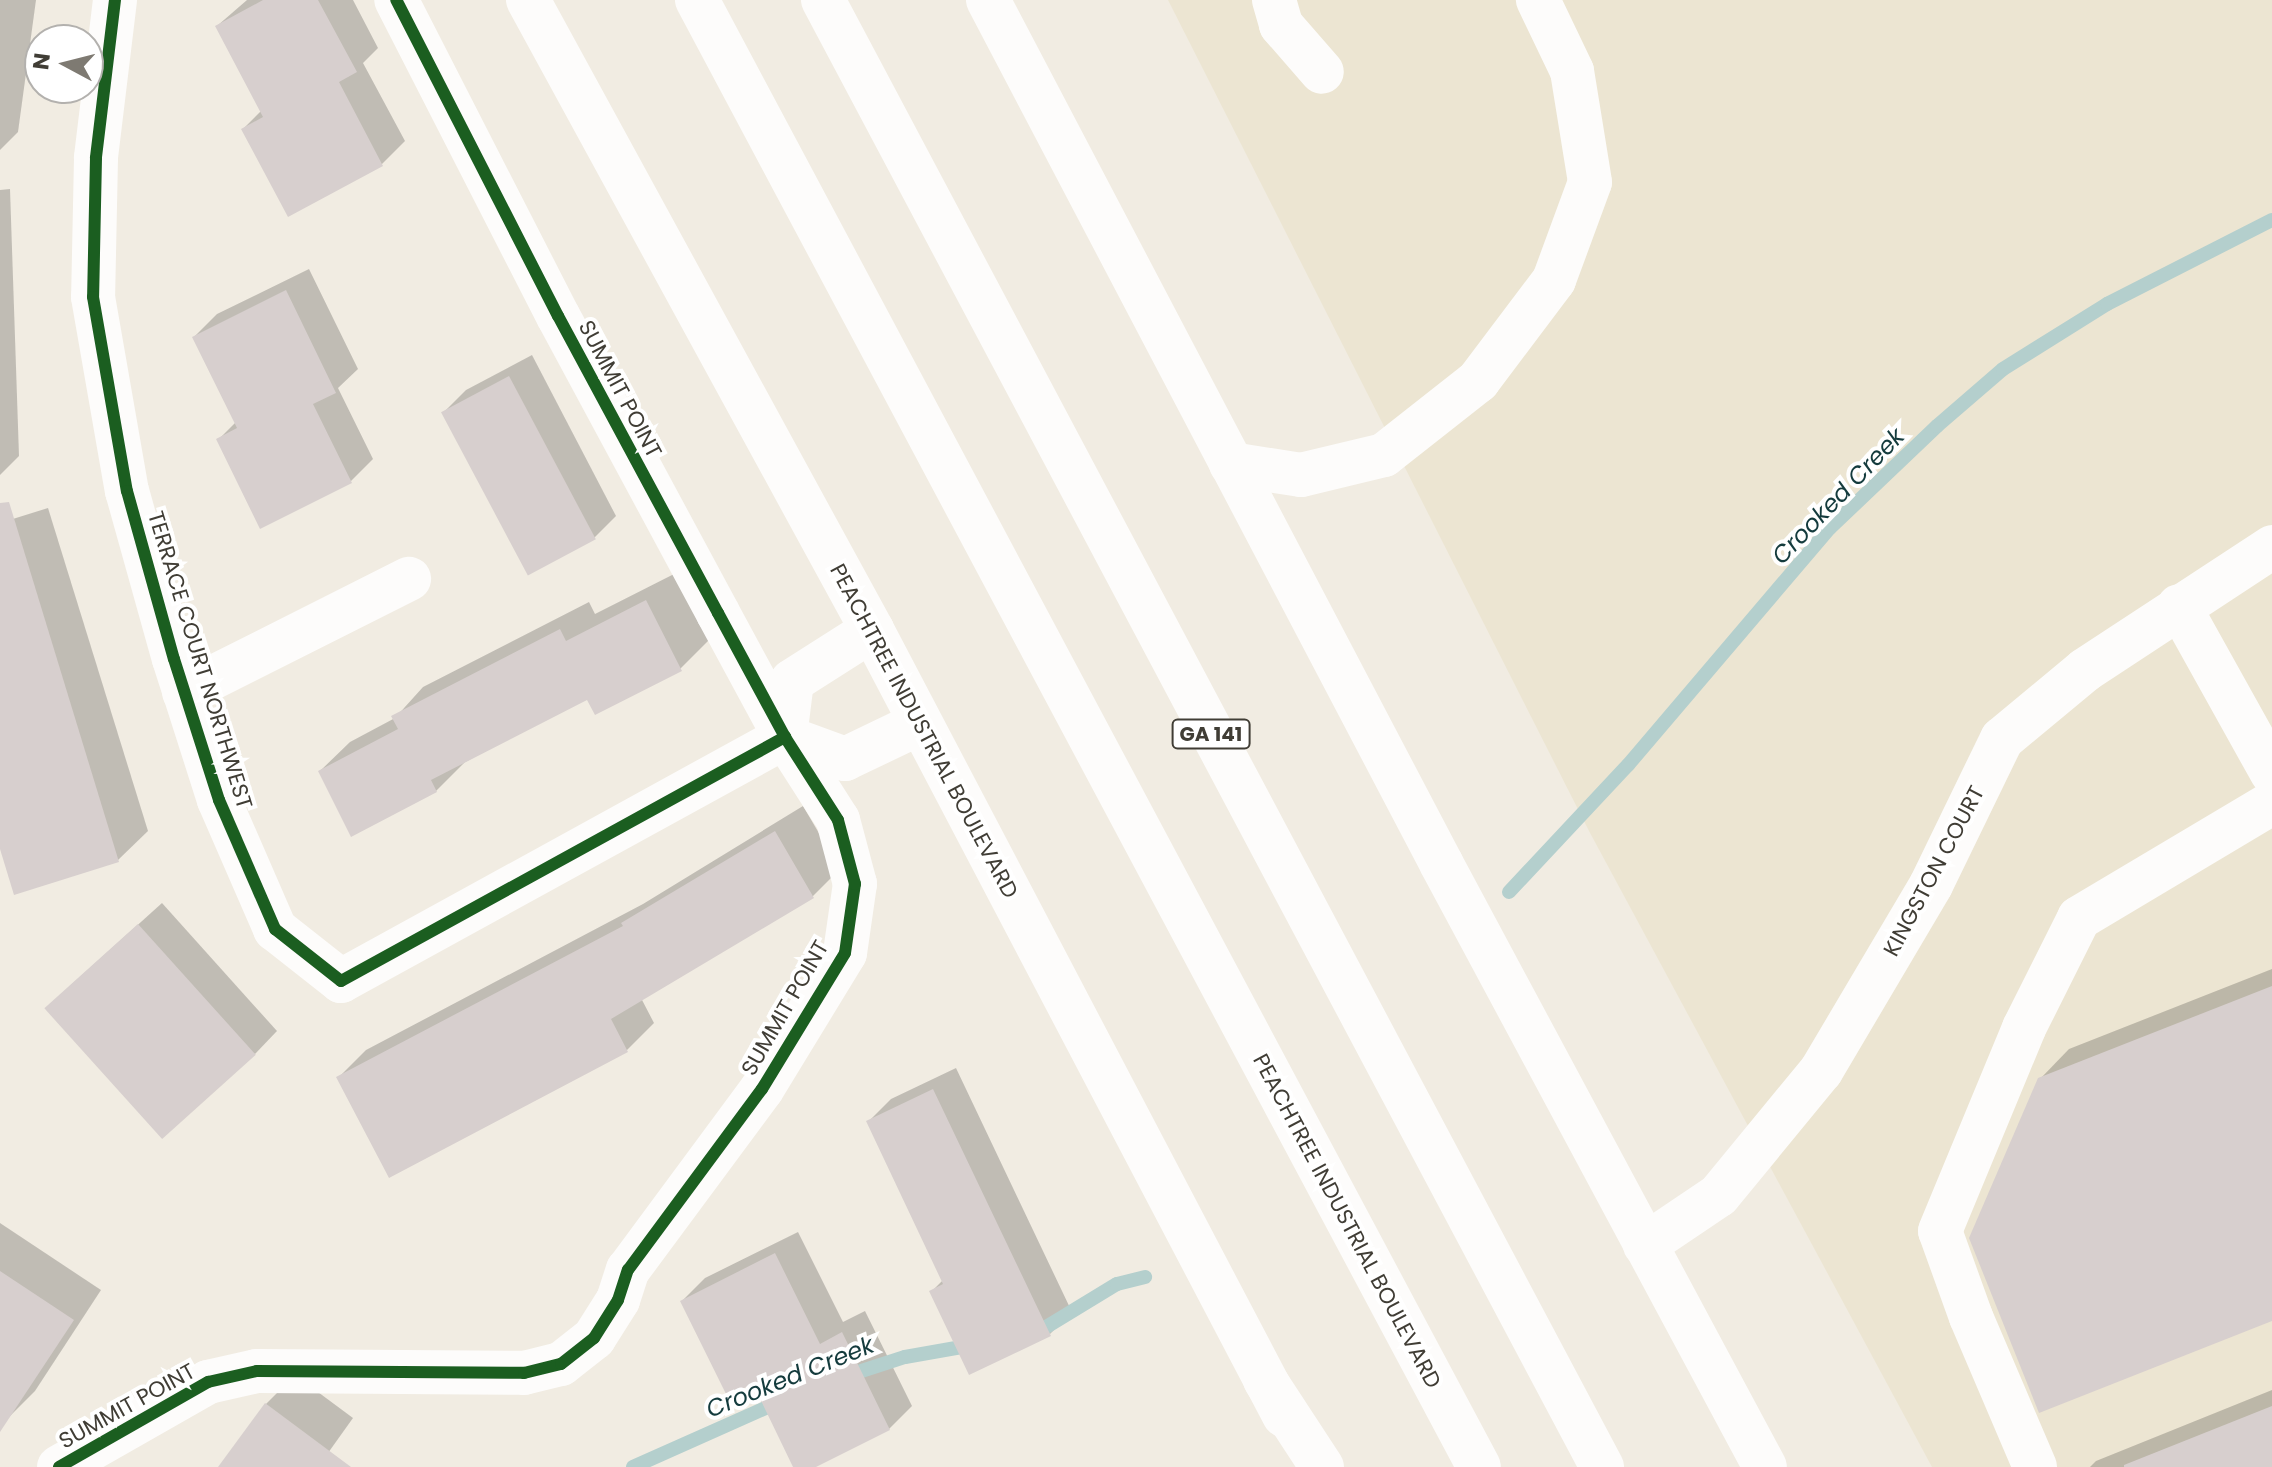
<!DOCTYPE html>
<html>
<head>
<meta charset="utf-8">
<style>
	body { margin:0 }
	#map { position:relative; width:2272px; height:1467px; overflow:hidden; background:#f1ece2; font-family:Poppins,sans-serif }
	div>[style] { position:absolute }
	.built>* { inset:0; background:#ece5d2 }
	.shadow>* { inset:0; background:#0003 }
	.stream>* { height:14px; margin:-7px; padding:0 7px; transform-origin:7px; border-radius:7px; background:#b4cfcd }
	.building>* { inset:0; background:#d7cfce; transform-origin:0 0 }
	.minor>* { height:44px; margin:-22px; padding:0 22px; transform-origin:22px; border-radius:22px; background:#fdfcfb }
	.major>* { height:44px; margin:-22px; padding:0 22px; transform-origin:22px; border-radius:22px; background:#fdfcfb }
	.highway>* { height:44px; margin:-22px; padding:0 22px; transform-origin:22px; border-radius:22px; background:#fdfcfb }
	.cycleway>* { height:12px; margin:-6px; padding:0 6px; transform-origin:6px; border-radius:6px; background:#1b5e20 }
	span { translate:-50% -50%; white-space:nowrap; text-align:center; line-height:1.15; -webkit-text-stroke:8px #fff; paint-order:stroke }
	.shield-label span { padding:2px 6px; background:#fff; border:2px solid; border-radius:6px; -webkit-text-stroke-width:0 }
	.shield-label { font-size:20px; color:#403d35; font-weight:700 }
	.street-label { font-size:22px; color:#403d35 }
	.water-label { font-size:24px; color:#143b3d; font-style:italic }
	.north { position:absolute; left:24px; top:24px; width:80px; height:80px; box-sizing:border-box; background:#fff; border:2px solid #b3b1ae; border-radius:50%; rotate:277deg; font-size:22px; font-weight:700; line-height:32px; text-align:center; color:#403d35 }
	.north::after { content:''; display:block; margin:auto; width:28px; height:36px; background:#7e7a72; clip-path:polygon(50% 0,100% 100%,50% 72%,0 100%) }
</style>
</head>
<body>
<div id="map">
	<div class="built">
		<i style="clip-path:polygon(1168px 0,2272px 0,2272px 1467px,1932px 1467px,1589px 831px)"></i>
	</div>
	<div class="shadow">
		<i style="clip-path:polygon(0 0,36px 0,18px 132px,0 150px)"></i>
		<i style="clip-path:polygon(247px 0,353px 0,378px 48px,363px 63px,405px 141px,382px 164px,289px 214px,243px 129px,262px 110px,217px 26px)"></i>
		<i style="clip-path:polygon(10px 189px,19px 456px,0 475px,0 190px)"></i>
		<i style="clip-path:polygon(309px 269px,358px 369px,338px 388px,373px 459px,351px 481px,218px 440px,236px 422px,194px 337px,217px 314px)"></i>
		<i style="clip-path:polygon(532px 355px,616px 516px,594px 538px,443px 413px,466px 390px)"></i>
		<i style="clip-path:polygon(48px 508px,148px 831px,118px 860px,0 842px,0 523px)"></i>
		<i style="clip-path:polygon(676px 573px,709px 640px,680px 669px,587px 697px,465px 762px,436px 791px,320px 771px,350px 742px,395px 718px,423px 687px,589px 602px,595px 614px)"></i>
		<i style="clip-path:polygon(803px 806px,840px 869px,813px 896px,641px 998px,654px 1023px,627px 1050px,339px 1077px,366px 1050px,643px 904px)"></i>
		<i style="clip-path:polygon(162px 903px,277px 1031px,255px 1054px,70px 986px)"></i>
		<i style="clip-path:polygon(2272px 969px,2272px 1319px,2040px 1079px,2069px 1049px)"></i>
		<i style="clip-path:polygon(956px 1068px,1072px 1312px,1050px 1334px,932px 1291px,943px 1280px,868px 1122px,891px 1099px)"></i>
		<i style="clip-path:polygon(0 1223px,101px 1290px,35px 1391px,6px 1420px,0 1417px)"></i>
		<i style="clip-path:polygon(798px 1232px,843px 1322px,865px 1311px,912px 1406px,889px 1429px,812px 1467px,796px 1467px,754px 1381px,682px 1301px,705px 1278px)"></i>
		<i style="clip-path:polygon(295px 1375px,353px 1418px,318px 1467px,220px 1467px,266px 1404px)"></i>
		<i style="clip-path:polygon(2272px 1390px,2272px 1467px,2090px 1467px,2096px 1461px)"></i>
	</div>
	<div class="stream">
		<i style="left:1509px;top:892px;width:174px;rotate:-46.9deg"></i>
		<i style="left:1628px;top:765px;width:311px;rotate:-49.6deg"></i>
		<i style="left:1830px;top:528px;width:148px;rotate:-43.6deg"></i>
		<i style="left:1937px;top:426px;width:87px;rotate:-40.8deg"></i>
		<i style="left:2003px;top:369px;width:123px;rotate:-32deg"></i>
		<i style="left:2107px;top:304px;width:185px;rotate:-27deg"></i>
		<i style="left:1033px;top:1335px;width:98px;rotate:-31.3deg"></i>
		<i style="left:1117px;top:1284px;width:29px;rotate:-14deg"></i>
		<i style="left:846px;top:1376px;width:62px;rotate:-17.9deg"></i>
		<i style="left:905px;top:1357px;width:69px;rotate:-10deg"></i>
		<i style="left:633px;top:1467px;width:162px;rotate:-24deg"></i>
	</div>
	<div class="building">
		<i style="clip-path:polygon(263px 0,318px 0,357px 72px,339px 82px,383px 166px,288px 217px,241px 129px,263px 117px,215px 26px)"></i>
		<i style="clip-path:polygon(286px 290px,336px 393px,313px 404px,352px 483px,260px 529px,216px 439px,237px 428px,192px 337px)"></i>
		<i style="left:509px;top:376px;width:185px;height:77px;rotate:62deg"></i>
		<i style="clip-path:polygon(9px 502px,119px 862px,14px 895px,0 849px,0 503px)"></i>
		<i style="clip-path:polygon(646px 600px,682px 671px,595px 715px,587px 700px,431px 780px,437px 792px,351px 837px,318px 771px,398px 729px,391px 716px,560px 629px,566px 641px)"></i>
		<i style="clip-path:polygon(775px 831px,814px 898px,611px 1019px,628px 1052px,389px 1178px,336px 1077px,623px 926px,621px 923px)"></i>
		<i style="left:138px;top:924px;width:176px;height:126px;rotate:48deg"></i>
		<i style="clip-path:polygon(2272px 986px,2272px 1321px,2039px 1413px,1969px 1238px,2038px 1078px)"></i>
		<i style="clip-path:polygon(933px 1089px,1051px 1336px,969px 1375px,929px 1291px,943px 1284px,866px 1121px)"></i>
		<i style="clip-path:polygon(775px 1253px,820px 1344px,842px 1332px,890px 1430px,816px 1467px,793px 1467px,753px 1384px,727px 1396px,680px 1301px)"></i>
		<i style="clip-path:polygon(0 1271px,74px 1320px,0 1432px)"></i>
		<i style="clip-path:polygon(265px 1403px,351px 1467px,218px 1467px)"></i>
		<i style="clip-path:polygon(2272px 1406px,2272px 1467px,2124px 1467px,2124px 1465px)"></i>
	</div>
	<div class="minor">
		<i style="left:115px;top:0;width:159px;rotate:96.9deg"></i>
		<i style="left:96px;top:158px;width:139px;rotate:91.2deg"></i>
		<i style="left:93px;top:297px;width:197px;rotate:80.1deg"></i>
		<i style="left:127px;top:491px;width:174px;rotate:74.4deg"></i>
		<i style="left:174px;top:659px;width:148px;rotate:72.3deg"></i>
		<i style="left:219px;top:800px;width:141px;rotate:66.5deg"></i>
		<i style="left:275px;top:929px;width:84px;rotate:38.2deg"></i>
		<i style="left:341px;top:981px;width:507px;rotate:-28.79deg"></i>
		<i style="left:1274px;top:0;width:26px;rotate:74deg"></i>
		<i style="left:1281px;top:25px;width:62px;rotate:48.9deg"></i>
		<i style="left:1231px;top:464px;width:71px;rotate:8.9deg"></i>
		<i style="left:1301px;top:475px;width:85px;rotate:-13.5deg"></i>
		<i style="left:1384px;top:455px;width:120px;rotate:-38.2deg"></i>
		<i style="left:1478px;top:381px;width:126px;rotate:-53deg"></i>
		<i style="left:1554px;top:280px;width:104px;rotate:-69.8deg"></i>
		<i style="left:1590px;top:182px;width:112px;rotate:-99.2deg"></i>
		<i style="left:1572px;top:71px;width:79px;rotate:-115.6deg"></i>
		<i style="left:2179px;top:606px;width:191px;rotate:60.9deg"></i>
		<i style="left:184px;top:692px;width:252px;rotate:-26.7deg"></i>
		<i style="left:785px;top:737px;width:56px;rotate:-82.9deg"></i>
		<i style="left:792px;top:681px;width:95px;rotate:-32.5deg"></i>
		<i style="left:785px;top:737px;width:64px;rotate:20.1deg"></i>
		<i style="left:845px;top:759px;width:83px;rotate:-25.6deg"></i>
		<i style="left:1645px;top:1245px;width:89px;rotate:-34deg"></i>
		<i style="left:1719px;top:1195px;width:161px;rotate:-50.6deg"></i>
		<i style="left:1821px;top:1071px;width:216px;rotate:-59.4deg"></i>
		<i style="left:1931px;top:885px;width:162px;rotate:-64.1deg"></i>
		<i style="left:2002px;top:739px;width:108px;rotate:-39.7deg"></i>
		<i style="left:2085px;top:670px;width:224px;rotate:-33.3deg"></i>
		<i style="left:59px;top:1467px;width:172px;rotate:-29.7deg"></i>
		<i style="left:208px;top:1382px;width:50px;rotate:-12.7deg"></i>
		<i style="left:257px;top:1371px;width:267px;rotate:0.4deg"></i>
		<i style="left:524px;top:1373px;width:38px;rotate:-14deg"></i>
		<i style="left:561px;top:1364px;width:42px;rotate:-38.2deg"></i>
		<i style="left:594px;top:1338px;width:45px;rotate:-57.7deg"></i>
		<i style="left:618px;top:1300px;width:32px;rotate:-72deg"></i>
		<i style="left:628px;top:1270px;width:225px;rotate:-53.5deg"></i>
		<i style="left:762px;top:1089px;width:159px;rotate:-58.6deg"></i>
		<i style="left:845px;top:953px;width:70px;rotate:-81.8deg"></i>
		<i style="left:855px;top:884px;width:66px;rotate:-104.9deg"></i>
		<i style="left:838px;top:820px;width:98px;rotate:-122.6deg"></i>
		<i style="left:785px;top:737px;width:141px;rotate:-118.4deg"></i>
		<i style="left:718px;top:613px;width:337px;rotate:-118.3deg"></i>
		<i style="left:558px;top:316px;width:355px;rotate:-117.1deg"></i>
		<i style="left:2035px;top:1467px;width:163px;rotate:-113.1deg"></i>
		<i style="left:1971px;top:1317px;width:91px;rotate:-109.8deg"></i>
		<i style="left:1940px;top:1231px;width:220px;rotate:-67.5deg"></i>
		<i style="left:2024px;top:1028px;width:123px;rotate:-63.4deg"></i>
		<i style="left:2079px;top:918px;width:225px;rotate:-30.8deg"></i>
	</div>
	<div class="major">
		<i style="left:528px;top:0;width:718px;rotate:61.36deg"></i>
		<i style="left:872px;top:630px;width:887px;rotate:62.31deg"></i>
		<i style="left:988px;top:0;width:975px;rotate:62.3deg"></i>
		<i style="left:1441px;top:863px;width:685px;rotate:61.79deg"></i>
	</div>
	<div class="highway">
		<i style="left:697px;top:0;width:1662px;rotate:61.94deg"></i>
		<i style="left:823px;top:0;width:1661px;rotate:62.03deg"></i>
		<i style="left:1265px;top:1380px;width:104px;rotate:56.8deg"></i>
	</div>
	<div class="cycleway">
		<i style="left:115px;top:0;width:159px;rotate:96.9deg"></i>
		<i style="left:96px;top:158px;width:139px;rotate:91.2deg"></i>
		<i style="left:93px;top:297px;width:197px;rotate:80.1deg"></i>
		<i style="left:127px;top:491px;width:174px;rotate:74.4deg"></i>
		<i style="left:174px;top:659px;width:148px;rotate:72.3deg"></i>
		<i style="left:219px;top:800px;width:141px;rotate:66.5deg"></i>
		<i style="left:275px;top:929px;width:84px;rotate:38.2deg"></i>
		<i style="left:341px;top:981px;width:507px;rotate:-28.79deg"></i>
		<i style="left:59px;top:1467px;width:172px;rotate:-29.7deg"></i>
		<i style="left:208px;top:1382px;width:50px;rotate:-12.7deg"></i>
		<i style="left:257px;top:1371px;width:267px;rotate:0.4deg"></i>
		<i style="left:524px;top:1373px;width:38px;rotate:-14deg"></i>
		<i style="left:561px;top:1364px;width:42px;rotate:-38.2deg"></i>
		<i style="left:594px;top:1338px;width:45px;rotate:-57.7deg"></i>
		<i style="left:618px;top:1300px;width:32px;rotate:-72deg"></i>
		<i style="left:628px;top:1270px;width:225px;rotate:-53.5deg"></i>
		<i style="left:762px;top:1089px;width:159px;rotate:-58.6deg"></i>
		<i style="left:845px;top:953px;width:70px;rotate:-81.8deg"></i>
		<i style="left:855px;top:884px;width:66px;rotate:-104.9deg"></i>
		<i style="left:838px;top:820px;width:98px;rotate:-122.6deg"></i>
		<i style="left:785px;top:737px;width:141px;rotate:-118.4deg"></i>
		<i style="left:718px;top:613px;width:337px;rotate:-118.3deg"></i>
		<i style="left:558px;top:316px;width:355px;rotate:-117.1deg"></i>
	</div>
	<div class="shield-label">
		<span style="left:1211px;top:734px">GA 141</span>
	</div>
	<div class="street-label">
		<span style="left:620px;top:389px;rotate:62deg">SUMMIT POINT</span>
		<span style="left:200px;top:660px;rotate:73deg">TERRACE COURT NORTHWEST</span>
		<span style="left:924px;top:731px;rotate:62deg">PEACHTREE INDUSTRIAL BOULEVARD</span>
		<span style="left:1934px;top:871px;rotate:-62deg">KINGSTON COURT</span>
		<span style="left:785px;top:1008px;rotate:-60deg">SUMMIT POINT</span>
		<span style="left:1347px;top:1221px;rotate:62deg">PEACHTREE INDUSTRIAL BOULEVARD</span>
		<span style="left:127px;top:1406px;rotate:-29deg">SUMMIT POINT</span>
	</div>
	<div class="water-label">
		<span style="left:1838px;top:496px;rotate:-46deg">Crooked Creek</span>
		<span style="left:790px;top:1377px;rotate:-22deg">Crooked Creek</span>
	</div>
	<div class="north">N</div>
</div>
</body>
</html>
